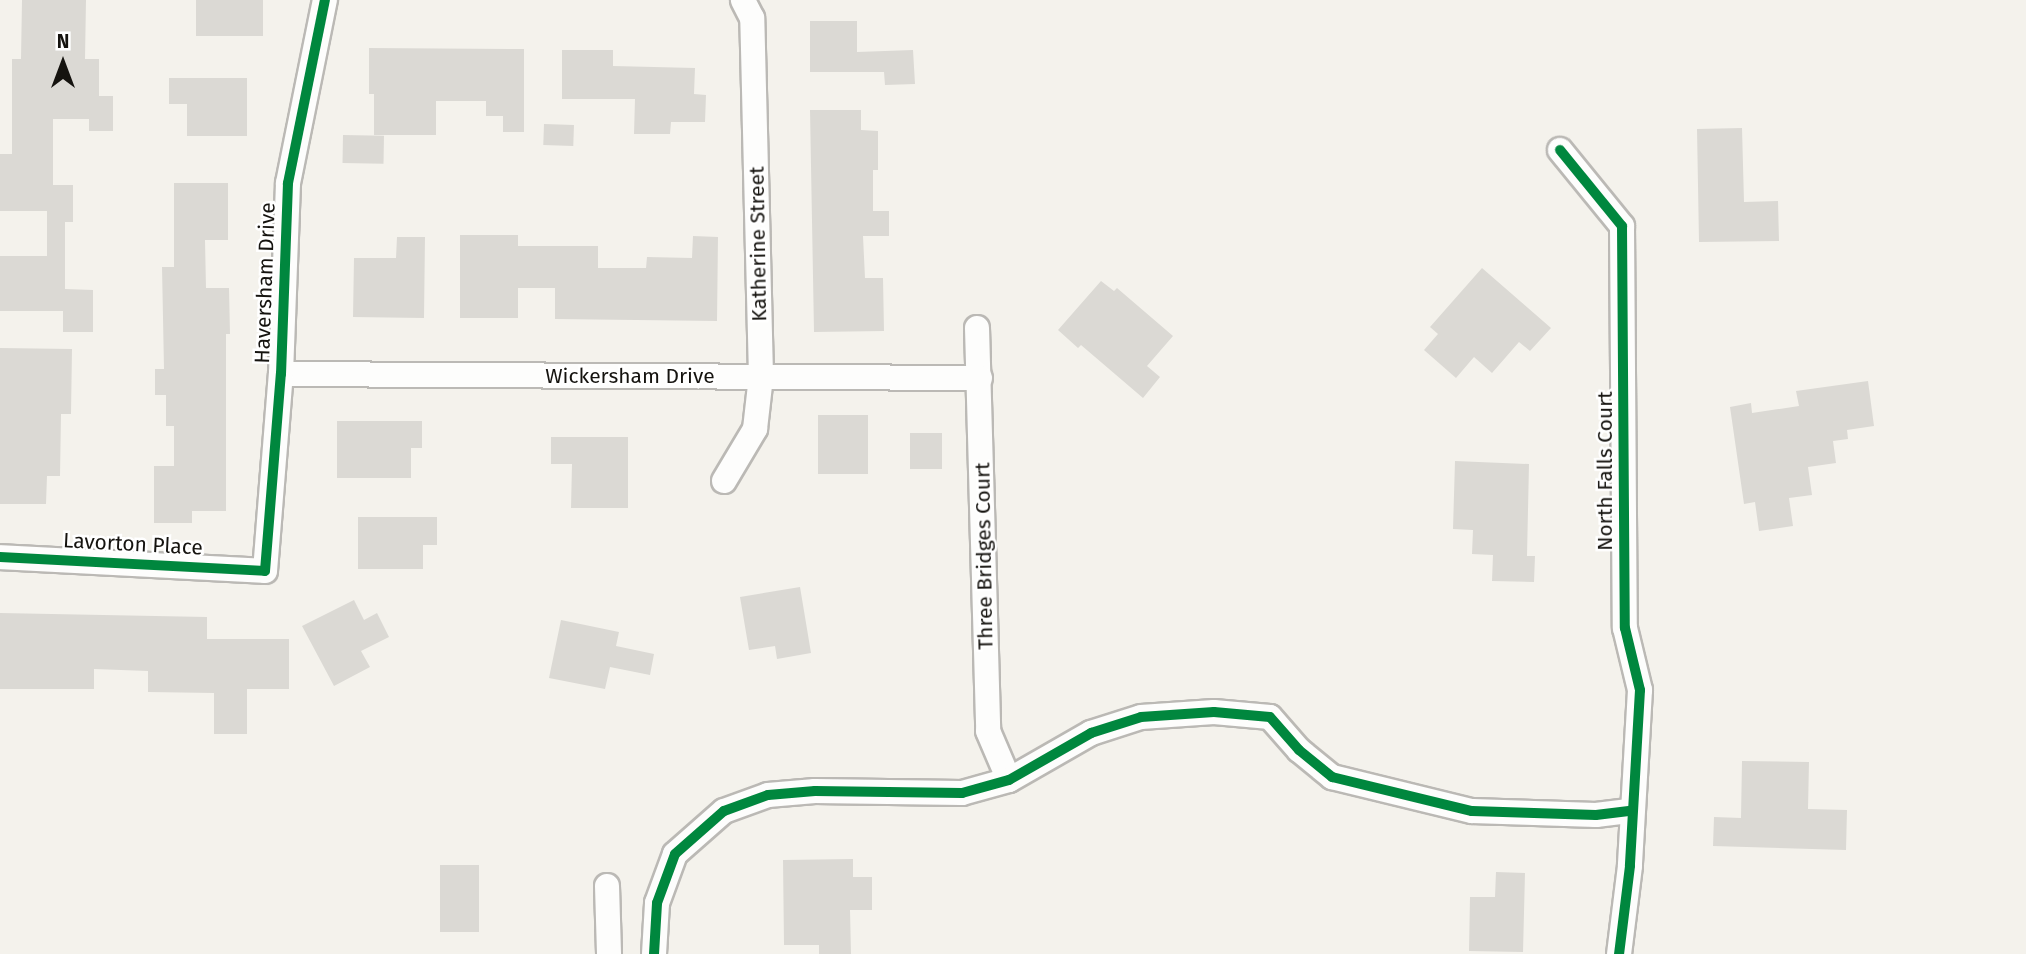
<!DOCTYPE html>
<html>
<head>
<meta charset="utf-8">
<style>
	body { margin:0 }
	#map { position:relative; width:2026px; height:954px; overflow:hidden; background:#f4f2ec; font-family:"Fira Sans",sans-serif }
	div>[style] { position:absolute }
	.building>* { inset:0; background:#dbd9d4; transform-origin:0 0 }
	.roads { filter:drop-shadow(2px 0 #bbb9b5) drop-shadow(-2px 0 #bbb9b5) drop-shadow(0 2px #bbb9b5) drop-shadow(0 -2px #bbb9b5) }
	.street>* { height:24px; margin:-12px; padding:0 12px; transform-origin:12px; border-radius:12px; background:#fdfdfc }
	.cycleway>* { height:10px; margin:-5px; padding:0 5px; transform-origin:5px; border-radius:5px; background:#00873e }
	span { translate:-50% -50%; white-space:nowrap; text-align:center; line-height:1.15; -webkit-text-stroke:5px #fff; paint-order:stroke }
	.street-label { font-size:21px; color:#15130f }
	.north { position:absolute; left:28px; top:28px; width:70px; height:70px; -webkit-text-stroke:5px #fff; paint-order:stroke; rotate:0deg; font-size:19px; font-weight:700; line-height:28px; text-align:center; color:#15130f }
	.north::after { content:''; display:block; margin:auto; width:24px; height:32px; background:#15130f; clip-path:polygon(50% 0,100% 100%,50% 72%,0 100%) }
</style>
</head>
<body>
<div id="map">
	<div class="building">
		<i style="clip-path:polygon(22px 0,86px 0,85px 59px,99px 59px,99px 96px,113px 96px,113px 131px,89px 131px,89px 119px,53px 119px,53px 185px,73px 185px,73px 222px,65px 222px,65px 289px,93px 290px,93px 332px,63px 332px,63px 311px,0 311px,0 256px,47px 256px,47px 211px,0 211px,0 154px,12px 154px,12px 59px,21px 59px)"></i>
		<i style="left:196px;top:0;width:67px;height:36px"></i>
		<i style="clip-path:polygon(810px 21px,857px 21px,857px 52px,913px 50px,915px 84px,885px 85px,884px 72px,810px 72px)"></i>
		<i style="clip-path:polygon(369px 48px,524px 49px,524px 132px,503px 132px,503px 116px,486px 116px,486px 101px,436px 101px,436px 135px,374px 135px,374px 94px,369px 94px)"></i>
		<i style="clip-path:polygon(562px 50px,613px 50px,613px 66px,695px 68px,694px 94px,706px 95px,705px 122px,671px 122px,670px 134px,634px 134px,635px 99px,562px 99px)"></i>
		<i style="clip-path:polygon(169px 78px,247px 78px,247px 136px,187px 136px,187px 104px,169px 104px)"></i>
		<i style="clip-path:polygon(810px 110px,861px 110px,861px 130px,878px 131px,878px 170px,873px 170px,873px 211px,889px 211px,889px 236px,863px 236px,865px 278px,883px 278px,884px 331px,814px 332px)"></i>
		<i style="left:544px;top:124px;width:30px;height:21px;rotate:2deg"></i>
		<i style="clip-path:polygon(1742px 128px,1744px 202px,1778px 201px,1779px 241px,1699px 242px,1697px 129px)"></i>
		<i style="left:343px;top:135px;width:41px;height:28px;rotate:1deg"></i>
		<i style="clip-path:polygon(174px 183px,228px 183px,228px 240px,205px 240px,206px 288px,229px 288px,230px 334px,226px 334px,226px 511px,192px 511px,192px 523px,154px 523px,154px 466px,174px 466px,174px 426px,166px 426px,166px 395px,155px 395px,155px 369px,164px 369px,162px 267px,174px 267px)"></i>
		<i style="clip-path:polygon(460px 235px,518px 235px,518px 246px,598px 246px,598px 268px,646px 268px,647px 257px,692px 258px,693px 236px,718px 237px,717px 321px,555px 319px,555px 288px,518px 288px,518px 318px,460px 318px)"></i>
		<i style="clip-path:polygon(397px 237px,425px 237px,424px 318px,353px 317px,354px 258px,396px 258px)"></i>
		<i style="clip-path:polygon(1482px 268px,1551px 328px,1530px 351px,1519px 342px,1492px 373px,1474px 357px,1456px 378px,1424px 350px,1438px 334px,1430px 327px)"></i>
		<i style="clip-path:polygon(1101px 281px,1114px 291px,1117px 288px,1173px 336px,1147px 366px,1160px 377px,1143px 398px,1081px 345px,1078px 348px,1058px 330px)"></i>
		<i style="clip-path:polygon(0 348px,72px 349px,71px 414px,61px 414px,60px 476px,47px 476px,46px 504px,0 504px)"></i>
		<i style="clip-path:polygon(1868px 381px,1874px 426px,1847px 430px,1848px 439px,1833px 441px,1836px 463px,1808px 467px,1812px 495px,1789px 498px,1793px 526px,1759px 531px,1755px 502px,1744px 504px,1730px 407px,1751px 403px,1752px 413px,1799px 406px,1796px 391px)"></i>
		<i style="left:818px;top:415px;width:50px;height:59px"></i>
		<i style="clip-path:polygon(337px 421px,422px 421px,422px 448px,411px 448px,411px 478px,337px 478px)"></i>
		<i style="left:910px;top:433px;width:32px;height:36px"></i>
		<i style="clip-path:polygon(551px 437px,628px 437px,628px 508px,571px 508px,572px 464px,551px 464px)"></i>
		<i style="clip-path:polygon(1455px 461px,1529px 464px,1527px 556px,1535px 556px,1534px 582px,1492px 581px,1493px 555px,1472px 554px,1473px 530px,1453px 529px)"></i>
		<i style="clip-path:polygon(358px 517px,437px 517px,437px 545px,423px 545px,423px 569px,358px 569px)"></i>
		<i style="clip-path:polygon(800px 587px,811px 653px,777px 659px,775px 646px,749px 650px,740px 597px)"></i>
		<i style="clip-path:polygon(354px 600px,364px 620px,377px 613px,389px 637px,361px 651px,370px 667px,334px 686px,302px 626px)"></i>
		<i style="clip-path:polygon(0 613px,207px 617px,207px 639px,289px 639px,289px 689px,247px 689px,247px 734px,214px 734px,214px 693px,148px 692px,148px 671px,94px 669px,94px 689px,0 689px)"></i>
		<i style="clip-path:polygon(561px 620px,619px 632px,616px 646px,654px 654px,650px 675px,610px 667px,605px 689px,549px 678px)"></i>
		<i style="clip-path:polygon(1742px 761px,1809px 762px,1808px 809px,1847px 810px,1846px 850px,1713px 846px,1714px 817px,1741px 818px)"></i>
		<i style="clip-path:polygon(853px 859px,853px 877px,872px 877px,872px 910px,850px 910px,851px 954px,819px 954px,819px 945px,784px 945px,783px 860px)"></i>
		<i style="left:440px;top:865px;width:39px;height:67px"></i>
		<i style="clip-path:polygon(1496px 872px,1525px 873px,1523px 952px,1469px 951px,1470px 897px,1495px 897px)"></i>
	</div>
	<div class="roads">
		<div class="street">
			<i style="left:1560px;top:150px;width:98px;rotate:50.8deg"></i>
			<i style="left:1622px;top:226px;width:402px;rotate:89.6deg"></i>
			<i style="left:1625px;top:628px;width:64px;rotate:76.4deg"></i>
			<i style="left:1640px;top:690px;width:176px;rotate:93.3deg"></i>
			<i style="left:1630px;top:866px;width:89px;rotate:97.1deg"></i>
			<i style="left:977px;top:328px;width:403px;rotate:88.4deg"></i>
			<i style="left:988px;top:731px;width:53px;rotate:66.8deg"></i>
			<i style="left:281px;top:374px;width:699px;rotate:0.33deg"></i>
			<i style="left:724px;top:481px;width:61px;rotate:-59.2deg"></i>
			<i style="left:755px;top:429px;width:53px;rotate:-83.5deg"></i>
			<i style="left:761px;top:376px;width:358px;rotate:-91.4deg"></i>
			<i style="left:752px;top:18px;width:20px;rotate:-117deg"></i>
			<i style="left:0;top:557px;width:265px;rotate:3deg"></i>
			<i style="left:265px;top:571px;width:198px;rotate:-85.4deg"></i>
			<i style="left:281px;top:374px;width:191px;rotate:-87.9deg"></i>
			<i style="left:288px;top:183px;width:187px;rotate:-78.6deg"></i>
			<i style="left:607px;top:886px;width:68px;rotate:88.3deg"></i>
			<i style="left:654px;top:954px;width:51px;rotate:-86.6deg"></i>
			<i style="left:657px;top:903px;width:52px;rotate:-69.8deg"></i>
			<i style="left:675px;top:854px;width:65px;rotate:-41.3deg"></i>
			<i style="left:724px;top:811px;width:47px;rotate:-20deg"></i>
			<i style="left:768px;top:795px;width:47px;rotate:-4.9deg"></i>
			<i style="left:815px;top:791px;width:147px;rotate:0.8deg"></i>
			<i style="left:962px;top:793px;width:49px;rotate:-15.5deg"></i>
			<i style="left:1009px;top:780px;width:95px;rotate:-29.8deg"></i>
			<i style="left:1091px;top:733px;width:52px;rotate:-17.7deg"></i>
			<i style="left:1141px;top:717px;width:73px;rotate:-3.9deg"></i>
			<i style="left:1214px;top:712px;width:56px;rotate:5.1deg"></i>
			<i style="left:1270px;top:717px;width:44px;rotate:48.7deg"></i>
			<i style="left:1299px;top:750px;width:43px;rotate:39.3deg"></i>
			<i style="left:1332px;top:777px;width:144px;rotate:13.7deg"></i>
			<i style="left:1472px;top:811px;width:124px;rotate:1.8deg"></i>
			<i style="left:1596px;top:815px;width:35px;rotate:-7deg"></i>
		</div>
	</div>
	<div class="cycleway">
		<i style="left:1560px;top:150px;width:98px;rotate:50.8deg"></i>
		<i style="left:1622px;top:226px;width:402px;rotate:89.6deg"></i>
		<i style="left:1625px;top:628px;width:64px;rotate:76.4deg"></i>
		<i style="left:1640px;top:690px;width:176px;rotate:93.3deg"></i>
		<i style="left:1630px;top:866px;width:89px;rotate:97.1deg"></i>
		<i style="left:0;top:557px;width:265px;rotate:3deg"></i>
		<i style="left:265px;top:571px;width:198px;rotate:-85.4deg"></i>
		<i style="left:281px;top:374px;width:191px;rotate:-87.9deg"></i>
		<i style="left:288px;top:183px;width:187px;rotate:-78.6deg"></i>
		<i style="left:654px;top:954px;width:51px;rotate:-86.6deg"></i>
		<i style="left:657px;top:903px;width:52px;rotate:-69.8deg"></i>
		<i style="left:675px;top:854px;width:65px;rotate:-41.3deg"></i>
		<i style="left:724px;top:811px;width:47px;rotate:-20deg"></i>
		<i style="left:768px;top:795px;width:47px;rotate:-4.9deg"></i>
		<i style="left:815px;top:791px;width:147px;rotate:0.8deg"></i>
		<i style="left:962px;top:793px;width:49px;rotate:-15.5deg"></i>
		<i style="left:1009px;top:780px;width:95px;rotate:-29.8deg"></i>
		<i style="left:1091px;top:733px;width:52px;rotate:-17.7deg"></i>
		<i style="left:1141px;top:717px;width:73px;rotate:-3.9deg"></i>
		<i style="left:1214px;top:712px;width:56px;rotate:5.1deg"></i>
		<i style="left:1270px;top:717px;width:44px;rotate:48.7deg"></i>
		<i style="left:1299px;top:750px;width:43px;rotate:39.3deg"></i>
		<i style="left:1332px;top:777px;width:144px;rotate:13.7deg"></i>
		<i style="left:1472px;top:811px;width:124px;rotate:1.8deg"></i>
		<i style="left:1596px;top:815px;width:35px;rotate:-7deg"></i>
	</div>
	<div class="street-label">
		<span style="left:758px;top:244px;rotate:-91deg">Katherine Street</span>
		<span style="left:265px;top:283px;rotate:-88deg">Haversham Drive</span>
		<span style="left:630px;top:376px">Wickersham Drive</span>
		<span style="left:1605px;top:471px;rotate:-90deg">North Falls Court</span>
		<span style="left:133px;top:544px;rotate:3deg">Lavorton Place</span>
		<span style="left:984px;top:556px;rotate:-91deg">Three Bridges Court</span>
	</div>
	<div class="north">N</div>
</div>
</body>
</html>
